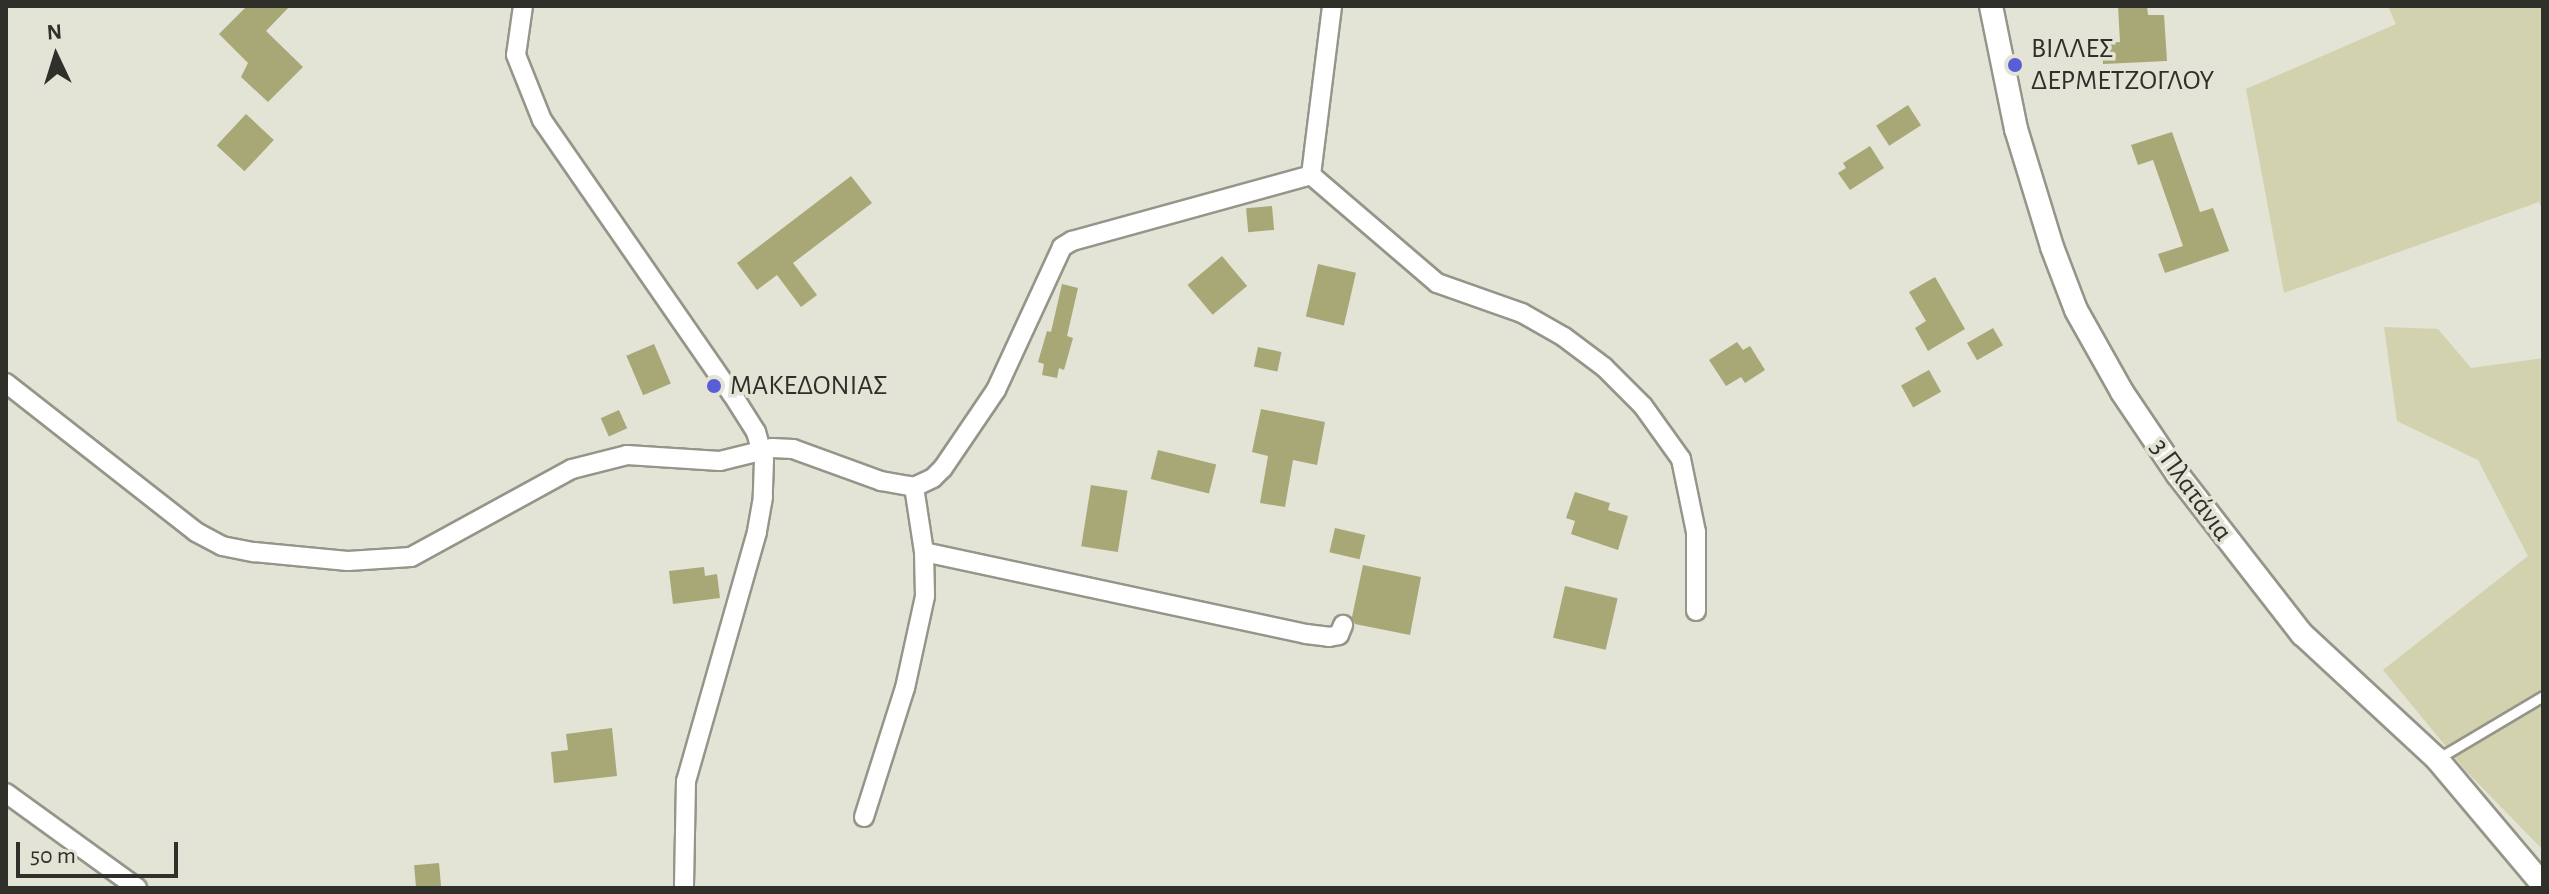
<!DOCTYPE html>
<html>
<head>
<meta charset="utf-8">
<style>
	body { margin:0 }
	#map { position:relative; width:2549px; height:894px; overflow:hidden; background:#e3e3d6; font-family:"Alegreya Sans",sans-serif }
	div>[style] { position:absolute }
	.green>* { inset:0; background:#d2d2ae }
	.building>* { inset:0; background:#a8a776; transform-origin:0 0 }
	.roads { filter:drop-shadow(2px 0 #959589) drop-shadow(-2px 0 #959589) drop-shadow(0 2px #959589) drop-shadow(0 -2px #959589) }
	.service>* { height:9px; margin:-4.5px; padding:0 4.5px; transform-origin:4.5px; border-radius:4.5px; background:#fff }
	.minor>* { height:18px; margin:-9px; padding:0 9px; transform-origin:9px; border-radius:9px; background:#fff }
	.tertiary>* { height:22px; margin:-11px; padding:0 11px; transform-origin:11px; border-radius:11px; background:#fff }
	.dots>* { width:22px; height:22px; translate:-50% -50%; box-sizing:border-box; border:4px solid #e3e3d6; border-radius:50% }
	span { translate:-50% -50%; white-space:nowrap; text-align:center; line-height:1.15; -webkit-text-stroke:7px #e3e3d6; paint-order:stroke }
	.poi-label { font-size:28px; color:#30302b }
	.left { translate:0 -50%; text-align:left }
	.street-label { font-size:28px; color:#30302b }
	.frame { position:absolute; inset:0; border:8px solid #30302b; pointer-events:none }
	.north { position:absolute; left:16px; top:16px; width:80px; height:80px; -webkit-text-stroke:6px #e3e3d6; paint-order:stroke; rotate:356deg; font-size:22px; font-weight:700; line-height:32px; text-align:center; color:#30302b }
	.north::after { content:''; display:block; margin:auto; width:28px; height:36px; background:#30302b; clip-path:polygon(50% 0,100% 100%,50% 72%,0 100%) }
	.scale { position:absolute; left:16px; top:842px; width:162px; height:36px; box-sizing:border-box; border:4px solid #30302b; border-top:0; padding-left:10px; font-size:24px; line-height:28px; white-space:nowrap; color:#30302b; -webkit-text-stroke:6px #e3e3d6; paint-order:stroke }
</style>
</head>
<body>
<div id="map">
	<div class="green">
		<i style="clip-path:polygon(2388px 6px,2543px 6px,2543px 211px,2539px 202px,2284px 293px,2246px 89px,2396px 24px)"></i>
		<i style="clip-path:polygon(2384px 327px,2438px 329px,2471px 368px,2543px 358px,2543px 850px,2467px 772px,2383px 670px,2528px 556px,2478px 460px,2397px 421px)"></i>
	</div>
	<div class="building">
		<i style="clip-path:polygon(247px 6px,290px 6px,266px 31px,303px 67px,268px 102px,241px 77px,248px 63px,219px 34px)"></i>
		<i style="clip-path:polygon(2118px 6px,2147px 6px,2148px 15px,2164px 15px,2167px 61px,2103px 64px,2102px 43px,2120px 42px)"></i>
		<i style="left:1908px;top:105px;width:24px;height:38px;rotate:57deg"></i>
		<i style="left:246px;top:114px;width:38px;height:43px;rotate:43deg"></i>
		<i style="clip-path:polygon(2172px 132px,2200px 212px,2213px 208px,2229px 251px,2165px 273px,2158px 254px,2183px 246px,2153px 160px,2138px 165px,2131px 145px)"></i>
		<i style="clip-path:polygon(1870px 146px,1884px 168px,1850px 190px,1838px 173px,1846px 168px,1843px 163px)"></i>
		<i style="clip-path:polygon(851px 176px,872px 203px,793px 263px,817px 295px,801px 307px,777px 275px,757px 290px,737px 263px)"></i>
		<i style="left:1272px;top:206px;width:24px;height:26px;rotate:85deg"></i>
		<i style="left:1222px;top:256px;width:39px;height:45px;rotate:50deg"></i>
		<i style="left:1318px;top:264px;width:39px;height:54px;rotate:13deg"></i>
		<i style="clip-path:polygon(1935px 277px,1965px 329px,1928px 351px,1915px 328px,1926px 321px,1909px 292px)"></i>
		<i style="clip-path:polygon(1062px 284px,1078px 288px,1067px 336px,1073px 338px,1064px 370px,1059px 368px,1057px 378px,1042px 375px,1044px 364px,1038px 362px,1047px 331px,1051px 332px)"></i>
		<i style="left:1993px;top:328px;width:20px;height:30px;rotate:60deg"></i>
		<i style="clip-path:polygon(1737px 342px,1743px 350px,1750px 346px,1765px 370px,1745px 383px,1741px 377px,1726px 386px,1709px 360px)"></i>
		<i style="left:654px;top:344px;width:43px;height:30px;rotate:67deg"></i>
		<i style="left:1258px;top:347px;width:24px;height:20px;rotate:12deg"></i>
		<i style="left:1929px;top:370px;width:25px;height:32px;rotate:61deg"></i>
		<i style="clip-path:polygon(1261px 409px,1325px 422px,1317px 465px,1293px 460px,1285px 507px,1260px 503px,1268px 456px,1252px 452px)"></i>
		<i style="left:619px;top:410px;width:20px;height:20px;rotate:66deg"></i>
		<i style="left:1158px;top:450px;width:60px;height:30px;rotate:14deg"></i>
		<i style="left:1091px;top:485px;width:37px;height:62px;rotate:9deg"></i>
		<i style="clip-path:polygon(1575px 492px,1610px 503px,1608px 510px,1628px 516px,1618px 550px,1571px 534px,1575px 521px,1566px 518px)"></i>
		<i style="left:1335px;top:528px;width:31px;height:25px;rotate:13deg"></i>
		<i style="clip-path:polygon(1363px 565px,1421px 577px,1410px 635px,1355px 624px,1352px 617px)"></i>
		<i style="clip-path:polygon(704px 567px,705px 576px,717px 574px,720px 598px,673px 604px,669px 571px)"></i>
		<i style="left:1565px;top:586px;width:54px;height:53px;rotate:13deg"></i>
		<i style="clip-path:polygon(612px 728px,617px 776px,554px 783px,551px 752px,568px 750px,566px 734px)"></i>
		<i style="left:439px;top:863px;width:25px;height:25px;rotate:85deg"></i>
	</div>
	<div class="roads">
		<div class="service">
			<i style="left:2437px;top:759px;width:123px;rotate:-30.7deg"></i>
		</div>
		<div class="minor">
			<i style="left:523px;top:6px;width:49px;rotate:98.1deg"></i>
			<i style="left:516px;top:55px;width:70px;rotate:68.2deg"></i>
			<i style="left:542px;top:120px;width:333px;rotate:55.3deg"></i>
			<i style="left:732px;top:394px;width:45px;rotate:57.7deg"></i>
			<i style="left:756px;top:432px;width:29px;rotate:74deg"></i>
			<i style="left:764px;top:460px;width:37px;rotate:92deg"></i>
			<i style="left:763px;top:497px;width:36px;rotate:100deg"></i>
			<i style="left:757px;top:532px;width:259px;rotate:105.9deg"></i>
			<i style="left:686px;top:781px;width:107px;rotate:91.1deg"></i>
			<i style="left:1311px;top:175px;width:170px;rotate:-82.9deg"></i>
			<i style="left:6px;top:383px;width:241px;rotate:38.1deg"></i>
			<i style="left:196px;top:532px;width:30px;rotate:28deg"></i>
			<i style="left:222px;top:546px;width:33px;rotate:11deg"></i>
			<i style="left:254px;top:552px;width:94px;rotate:5.5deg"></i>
			<i style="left:348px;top:561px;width:63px;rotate:-3.6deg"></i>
			<i style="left:411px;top:557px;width:183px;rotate:-28.7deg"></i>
			<i style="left:572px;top:469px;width:57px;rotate:-14.3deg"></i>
			<i style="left:627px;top:455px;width:93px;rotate:3.7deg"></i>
			<i style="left:720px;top:461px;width:54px;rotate:-14deg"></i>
			<i style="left:772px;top:448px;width:21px;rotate:3deg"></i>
			<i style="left:793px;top:449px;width:94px;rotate:20deg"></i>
			<i style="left:881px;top:481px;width:34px;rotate:10deg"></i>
			<i style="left:914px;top:487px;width:21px;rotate:-25deg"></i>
			<i style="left:933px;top:478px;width:14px;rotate:-45deg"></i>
			<i style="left:943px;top:468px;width:94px;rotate:-55.8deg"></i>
			<i style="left:996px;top:390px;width:157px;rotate:-65.2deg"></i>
			<i style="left:1062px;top:247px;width:12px;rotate:-31deg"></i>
			<i style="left:1072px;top:241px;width:248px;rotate:-15.4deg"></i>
			<i style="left:1311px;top:175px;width:166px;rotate:40.6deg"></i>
			<i style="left:1437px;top:283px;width:90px;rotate:19.4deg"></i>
			<i style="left:1522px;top:313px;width:48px;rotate:29.7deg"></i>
			<i style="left:1564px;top:337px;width:50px;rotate:36.9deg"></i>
			<i style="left:1604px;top:367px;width:55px;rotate:45deg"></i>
			<i style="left:1643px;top:406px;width:65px;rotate:54.4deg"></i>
			<i style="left:1681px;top:459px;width:75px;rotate:78.4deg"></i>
			<i style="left:1696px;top:532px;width:79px;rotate:90deg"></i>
			<i style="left:924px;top:552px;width:391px;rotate:12.1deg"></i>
			<i style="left:1306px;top:634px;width:23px;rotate:7deg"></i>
			<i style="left:1329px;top:637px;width:10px;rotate:-11deg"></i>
			<i style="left:1339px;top:635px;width:11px;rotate:-68deg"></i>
			<i style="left:6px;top:793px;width:162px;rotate:35.9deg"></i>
			<i style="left:864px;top:817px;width:135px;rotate:-72.4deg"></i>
			<i style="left:905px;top:688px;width:94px;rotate:-77.7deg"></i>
			<i style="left:925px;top:596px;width:44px;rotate:-91.3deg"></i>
			<i style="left:924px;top:552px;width:66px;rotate:-98.7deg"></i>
		</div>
		<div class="tertiary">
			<i style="left:1991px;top:6px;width:126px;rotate:78.5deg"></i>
			<i style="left:2016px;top:129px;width:123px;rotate:73deg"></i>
			<i style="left:2052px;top:247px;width:67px;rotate:69.1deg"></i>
			<i style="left:2076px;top:310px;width:94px;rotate:60.7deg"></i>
			<i style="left:2122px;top:392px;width:100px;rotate:56deg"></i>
			<i style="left:2178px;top:475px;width:202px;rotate:52.1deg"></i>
			<i style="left:2302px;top:634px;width:184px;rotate:42.8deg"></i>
			<i style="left:2437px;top:759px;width:165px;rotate:49.9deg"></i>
		</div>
	</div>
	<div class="dots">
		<i style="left:2015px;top:65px;background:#5a5ed6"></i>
		<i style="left:714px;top:386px;background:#5a5ed6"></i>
	</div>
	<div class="poi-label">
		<span class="left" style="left:2031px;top:65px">ΒΙΛΛΕΣ<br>ΔΕΡΜΕΤΖΟΓΛΟΥ</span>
		<span class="left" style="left:730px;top:386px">ΜΑΚΕΔΟΝΙΑΣ</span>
	</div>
	<div class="street-label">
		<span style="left:2191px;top:490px;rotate:54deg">3 Πλατάνια</span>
	</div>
	<div class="frame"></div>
	<div class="north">N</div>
	<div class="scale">50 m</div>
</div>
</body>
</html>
